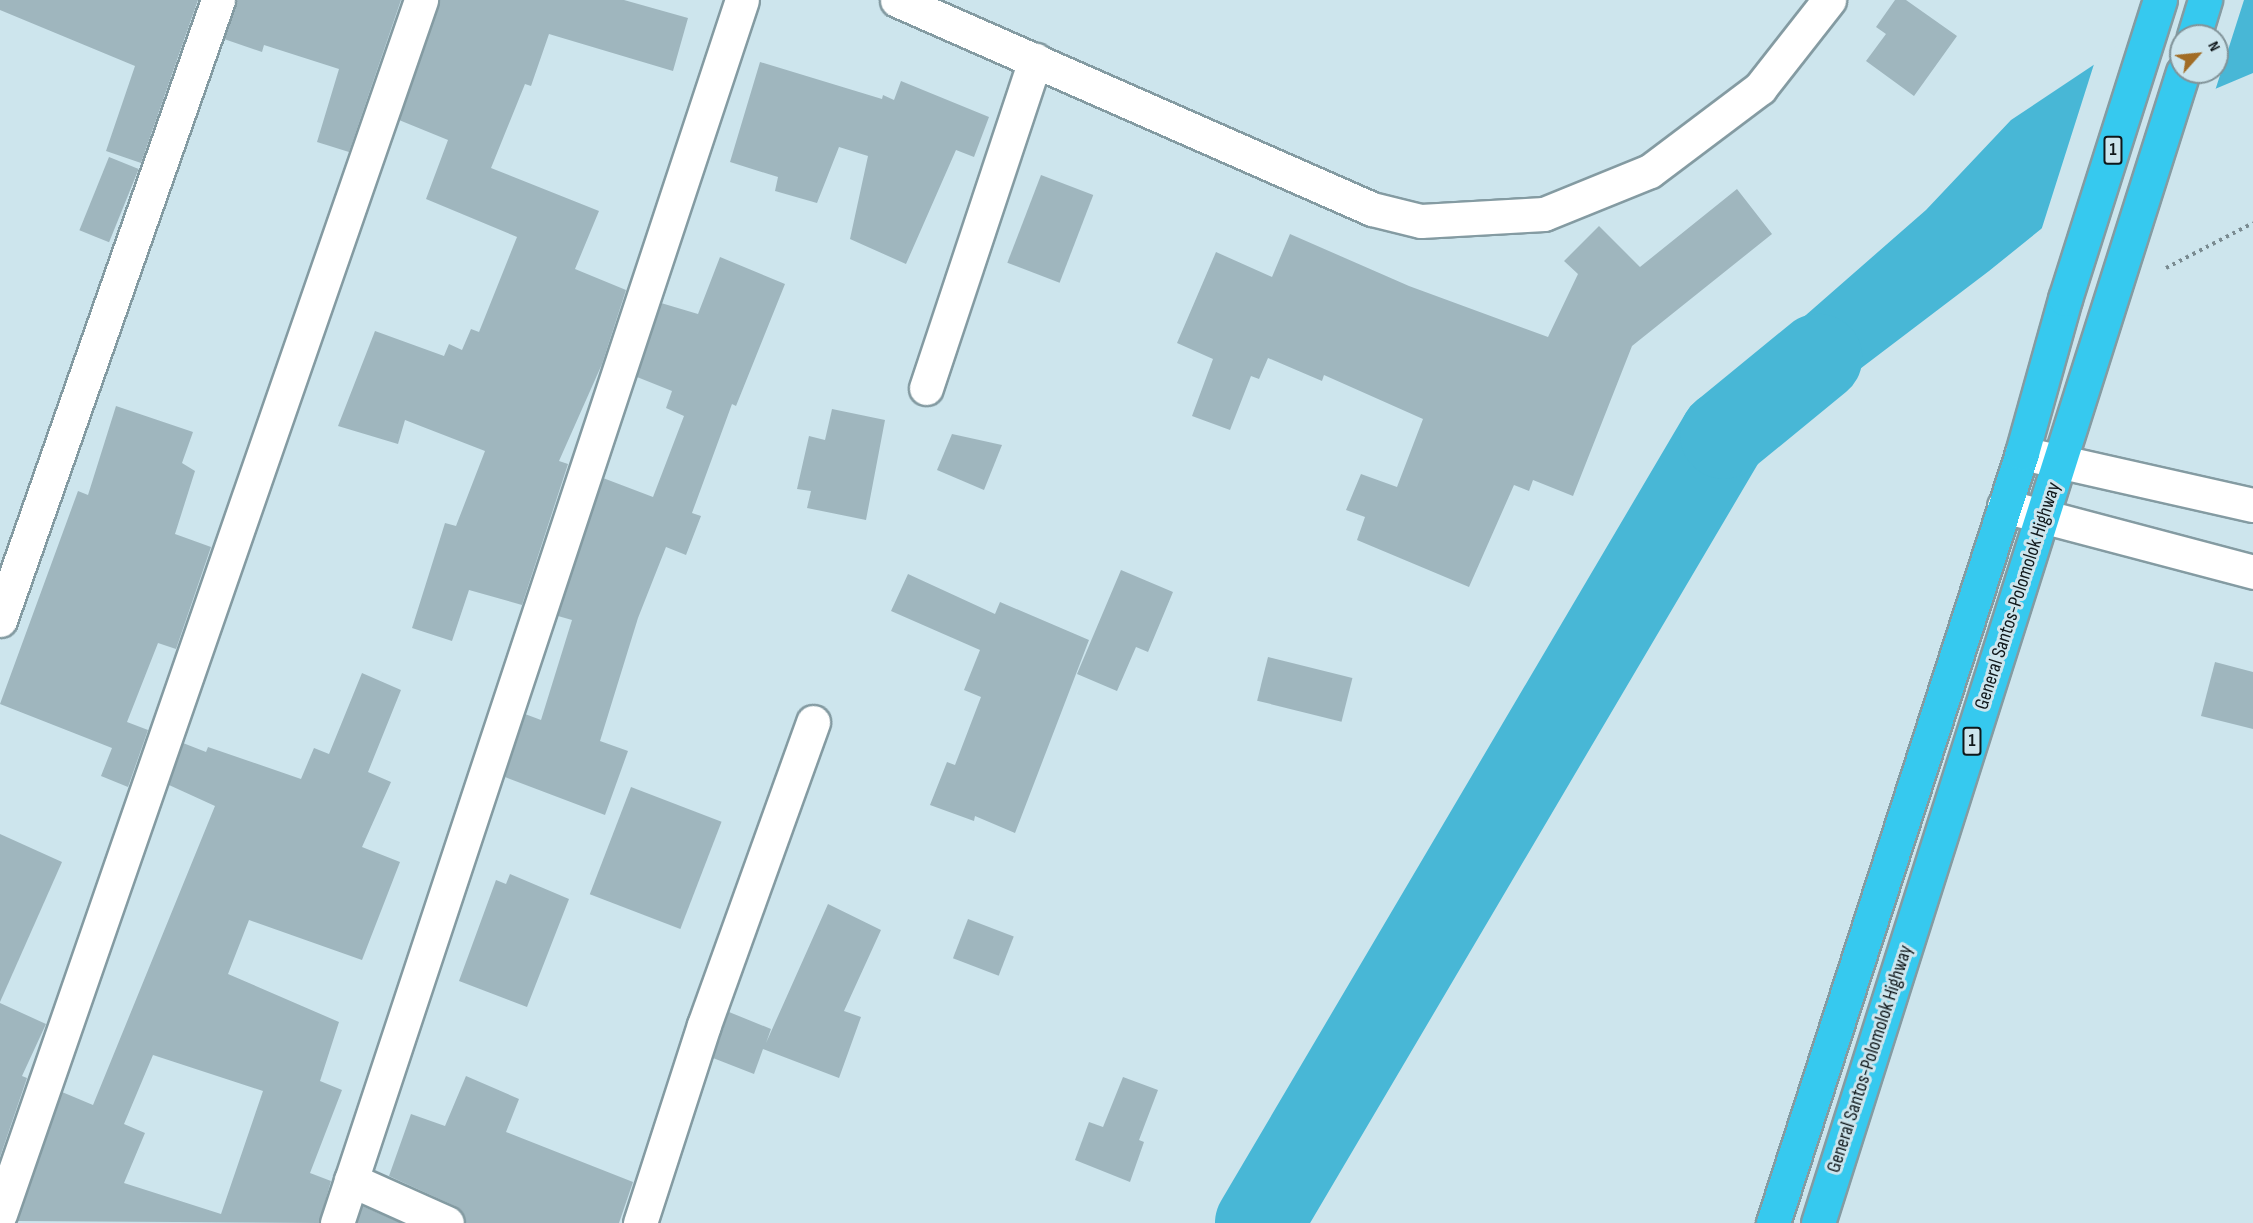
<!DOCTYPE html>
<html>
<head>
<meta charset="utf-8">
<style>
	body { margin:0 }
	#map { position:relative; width:2253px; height:1223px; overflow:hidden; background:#cde5ed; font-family:"Sofia Sans Condensed",sans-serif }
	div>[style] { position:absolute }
	.water>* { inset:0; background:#48b7d6 }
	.pier>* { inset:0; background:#cde5ed }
	.river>* { height:88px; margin:-44px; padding:0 44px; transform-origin:44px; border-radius:44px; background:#48b7d6 }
	.building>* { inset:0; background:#9fb6be; transform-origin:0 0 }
	.path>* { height:4px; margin-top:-2px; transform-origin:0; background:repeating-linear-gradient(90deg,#798a90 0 3px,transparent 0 7.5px) }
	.roads { filter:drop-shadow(2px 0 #849ba2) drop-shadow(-2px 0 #849ba2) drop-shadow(0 2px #849ba2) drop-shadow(0 -2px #849ba2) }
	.minor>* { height:33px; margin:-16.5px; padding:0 16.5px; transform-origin:16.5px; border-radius:16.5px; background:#fff }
	.highway>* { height:33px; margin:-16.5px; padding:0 16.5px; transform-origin:16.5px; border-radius:16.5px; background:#36c9ef }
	span { translate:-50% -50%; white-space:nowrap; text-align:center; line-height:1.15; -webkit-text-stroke:6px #cde5ed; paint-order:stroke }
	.shield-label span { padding:2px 4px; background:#cde5ed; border:2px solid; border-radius:4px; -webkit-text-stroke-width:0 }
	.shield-label { font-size:18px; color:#0f171a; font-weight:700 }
	.street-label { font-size:20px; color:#0f171a }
	.north { position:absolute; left:2169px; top:24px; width:60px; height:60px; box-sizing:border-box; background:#cde5ed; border:2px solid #819399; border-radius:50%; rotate:63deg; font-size:16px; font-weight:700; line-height:24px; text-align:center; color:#0f171a }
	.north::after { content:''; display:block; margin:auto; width:21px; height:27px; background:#a16c25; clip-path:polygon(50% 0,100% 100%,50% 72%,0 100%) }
</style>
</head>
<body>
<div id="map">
	<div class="water">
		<i style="clip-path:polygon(evenodd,2191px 0,2253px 0,2253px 73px,2215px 89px,1989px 271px,1852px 375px,1776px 448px,1724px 435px,1735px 377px,1926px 210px,2011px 120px,2191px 0,2181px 36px,2217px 36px,2217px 72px,2181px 72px,2181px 36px)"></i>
	</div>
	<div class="pier">
		<i style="clip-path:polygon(evenodd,2185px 0,2244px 0,2214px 94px,2040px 234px,2095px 61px,2185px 0,2181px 36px,2217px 36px,2217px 72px,2181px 72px,2181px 36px)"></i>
	</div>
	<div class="river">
		<i style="left:1259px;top:1223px;width:915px;rotate:-59.46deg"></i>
		<i style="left:1724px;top:435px;width:122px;rotate:-39.3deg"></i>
	</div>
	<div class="building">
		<i style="clip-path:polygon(0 0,198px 0,141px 163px,106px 151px,135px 66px,0 10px)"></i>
		<i style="clip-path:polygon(236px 0,401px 0,349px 152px,317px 142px,339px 69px,264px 45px,262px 52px,224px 39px)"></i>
		<i style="clip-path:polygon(439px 0,624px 0,688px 18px,673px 71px,549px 34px,531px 86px,525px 84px,491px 168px,599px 211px,575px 269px,626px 290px,602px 364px,559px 461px,568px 464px,522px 605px,469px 590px,452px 641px,412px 628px,445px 523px,456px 526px,485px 451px,405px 420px,398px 444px,338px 426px,375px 331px,444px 356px,449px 344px,462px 350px,471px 329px,479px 332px,517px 237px,426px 199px,448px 140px,399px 120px)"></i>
		<i style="clip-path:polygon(1895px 0,1906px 0,1957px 36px,1914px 96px,1866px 61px,1886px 34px,1876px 27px)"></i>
		<i style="clip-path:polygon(760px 62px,882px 99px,883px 95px,894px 100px,901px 81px,989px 117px,974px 157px,956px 150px,906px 264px,850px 239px,868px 156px,839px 147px,817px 203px,775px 191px,778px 177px,730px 162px)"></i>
		<i style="left:109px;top:157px;width:32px;height:79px;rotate:22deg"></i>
		<i style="left:1041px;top:175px;width:56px;height:94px;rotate:21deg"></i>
		<i style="clip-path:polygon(1737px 189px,1772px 234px,1632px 346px,1573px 496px,1533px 480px,1529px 491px,1514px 485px,1469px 587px,1357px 540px,1365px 517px,1346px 510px,1361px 474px,1397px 487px,1423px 419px,1324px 375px,1322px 381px,1268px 358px,1259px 379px,1251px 376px,1230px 430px,1192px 416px,1213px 359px,1177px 343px,1216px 252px,1272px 277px,1290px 234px,1409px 286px,1548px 337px,1578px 274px,1564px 261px,1599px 226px,1640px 267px)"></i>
		<i style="clip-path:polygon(720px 257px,785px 284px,736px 406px,732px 404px,692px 513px,701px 516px,686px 555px,666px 547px,638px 618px,600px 741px,628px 751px,605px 815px,505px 777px,525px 714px,541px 720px,572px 620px,558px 616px,603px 478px,653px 497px,684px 416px,666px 408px,672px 391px,637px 377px,661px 303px,698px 314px)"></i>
		<i style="clip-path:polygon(116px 406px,193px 432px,182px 463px,195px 471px,175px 534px,211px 547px,176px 649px,158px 643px,127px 722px,148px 730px,128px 787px,101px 776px,112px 748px,0 704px,78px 491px,88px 495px)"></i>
		<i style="clip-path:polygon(832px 409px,885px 420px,866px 520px,807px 508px,811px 491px,797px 489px,809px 436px,825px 440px)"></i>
		<i style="clip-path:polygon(952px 434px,1002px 445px,984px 490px,937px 470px)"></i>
		<i style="clip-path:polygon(1121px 570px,1173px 592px,1148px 652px,1136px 647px,1117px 691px,1077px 674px)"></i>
		<i style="clip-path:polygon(908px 574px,995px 614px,1000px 602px,1089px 640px,1015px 833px,975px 816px,974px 821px,930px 805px,947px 762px,955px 765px,981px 697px,964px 690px,980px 650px,891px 611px)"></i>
		<i style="left:1268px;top:657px;width:87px;height:45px;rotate:14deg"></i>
		<i style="clip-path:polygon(2215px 662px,2253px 672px,2253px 729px,2201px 716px)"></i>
		<i style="clip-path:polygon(evenodd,362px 673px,401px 690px,368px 772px,391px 782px,362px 847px,400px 862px,362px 960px,249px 920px,228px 974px,339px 1022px,320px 1081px,342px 1090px,310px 1173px,331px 1181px,319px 1223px,17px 1221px,62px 1092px,93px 1105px,215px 806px,169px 785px,183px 743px,206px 752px,208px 747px,301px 779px,314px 748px,329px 754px,362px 673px,153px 1055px,263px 1091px,221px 1214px,124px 1183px,145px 1133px,124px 1124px,153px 1055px)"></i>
		<i style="left:631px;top:787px;width:97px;height:115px;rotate:21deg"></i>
		<i style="clip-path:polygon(0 834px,62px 862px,0 1002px)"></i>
		<i style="clip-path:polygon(510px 874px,569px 899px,527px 1007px,459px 981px,496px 880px,506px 884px)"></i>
		<i style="clip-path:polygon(828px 904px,881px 930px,844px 1011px,861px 1017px,839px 1078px,763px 1049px,754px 1074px,713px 1058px,729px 1012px,771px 1029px,766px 1043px)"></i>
		<i style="left:968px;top:919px;width:49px;height:42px;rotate:21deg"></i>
		<i style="clip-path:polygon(0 1003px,46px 1024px,22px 1076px,27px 1078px,0 1157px)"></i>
		<i style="clip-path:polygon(466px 1076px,519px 1099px,506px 1132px,633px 1182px,619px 1223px,465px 1223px,455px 1206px,389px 1176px,411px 1114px,445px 1126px)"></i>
		<i style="clip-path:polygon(1123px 1077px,1158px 1090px,1139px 1140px,1144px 1142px,1130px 1182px,1075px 1160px,1089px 1122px,1103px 1127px)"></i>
		<i style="clip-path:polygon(362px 1206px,401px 1223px,357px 1223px)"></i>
	</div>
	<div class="path">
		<i style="left:2166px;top:268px;width:98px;rotate:-27.3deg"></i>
	</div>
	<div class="roads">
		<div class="minor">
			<i style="left:897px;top:0;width:519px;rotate:23.75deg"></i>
			<i style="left:1372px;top:209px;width:50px;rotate:13.8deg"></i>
			<i style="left:1421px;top:221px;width:123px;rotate:-3.3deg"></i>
			<i style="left:1544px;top:214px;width:114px;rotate:-22.1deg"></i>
			<i style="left:1650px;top:171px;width:138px;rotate:-37deg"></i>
			<i style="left:1760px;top:88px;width:112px;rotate:-51.9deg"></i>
			<i style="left:926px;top:388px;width:346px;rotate:-71.6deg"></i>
			<i style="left:2022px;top:453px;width:237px;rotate:12.7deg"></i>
			<i style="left:2004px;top:506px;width:258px;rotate:14.8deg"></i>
			<i style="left:0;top:620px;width:657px;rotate:-70.63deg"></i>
			<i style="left:351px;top:1180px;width:105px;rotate:24.1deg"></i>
			<i style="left:0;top:1214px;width:1285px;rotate:-70.87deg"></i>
			<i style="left:337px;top:1223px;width:1288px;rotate:-71.68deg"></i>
			<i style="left:640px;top:1223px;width:208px;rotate:-72.1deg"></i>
			<i style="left:704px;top:1025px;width:322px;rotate:-70.2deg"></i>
		</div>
		<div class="highway">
			<i style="left:2194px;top:36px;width:38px;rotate:-73deg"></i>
			<i style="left:1773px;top:1223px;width:809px;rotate:-72.08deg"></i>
			<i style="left:2022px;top:453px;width:160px;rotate:-74.4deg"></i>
			<i style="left:2065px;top:299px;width:314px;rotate:-72.4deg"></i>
			<i style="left:1818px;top:1223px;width:1207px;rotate:-72.41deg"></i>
		</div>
	</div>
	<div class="shield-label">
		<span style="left:2113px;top:150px">1</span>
		<span style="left:1972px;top:741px">1</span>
	</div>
	<div class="street-label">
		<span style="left:2018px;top:596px;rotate:-72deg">General Santos-Polomolok Highway</span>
		<span style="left:1870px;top:1059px;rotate:-72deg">General Santos-Polomolok Highway</span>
	</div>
	<div class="north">N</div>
</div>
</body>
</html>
